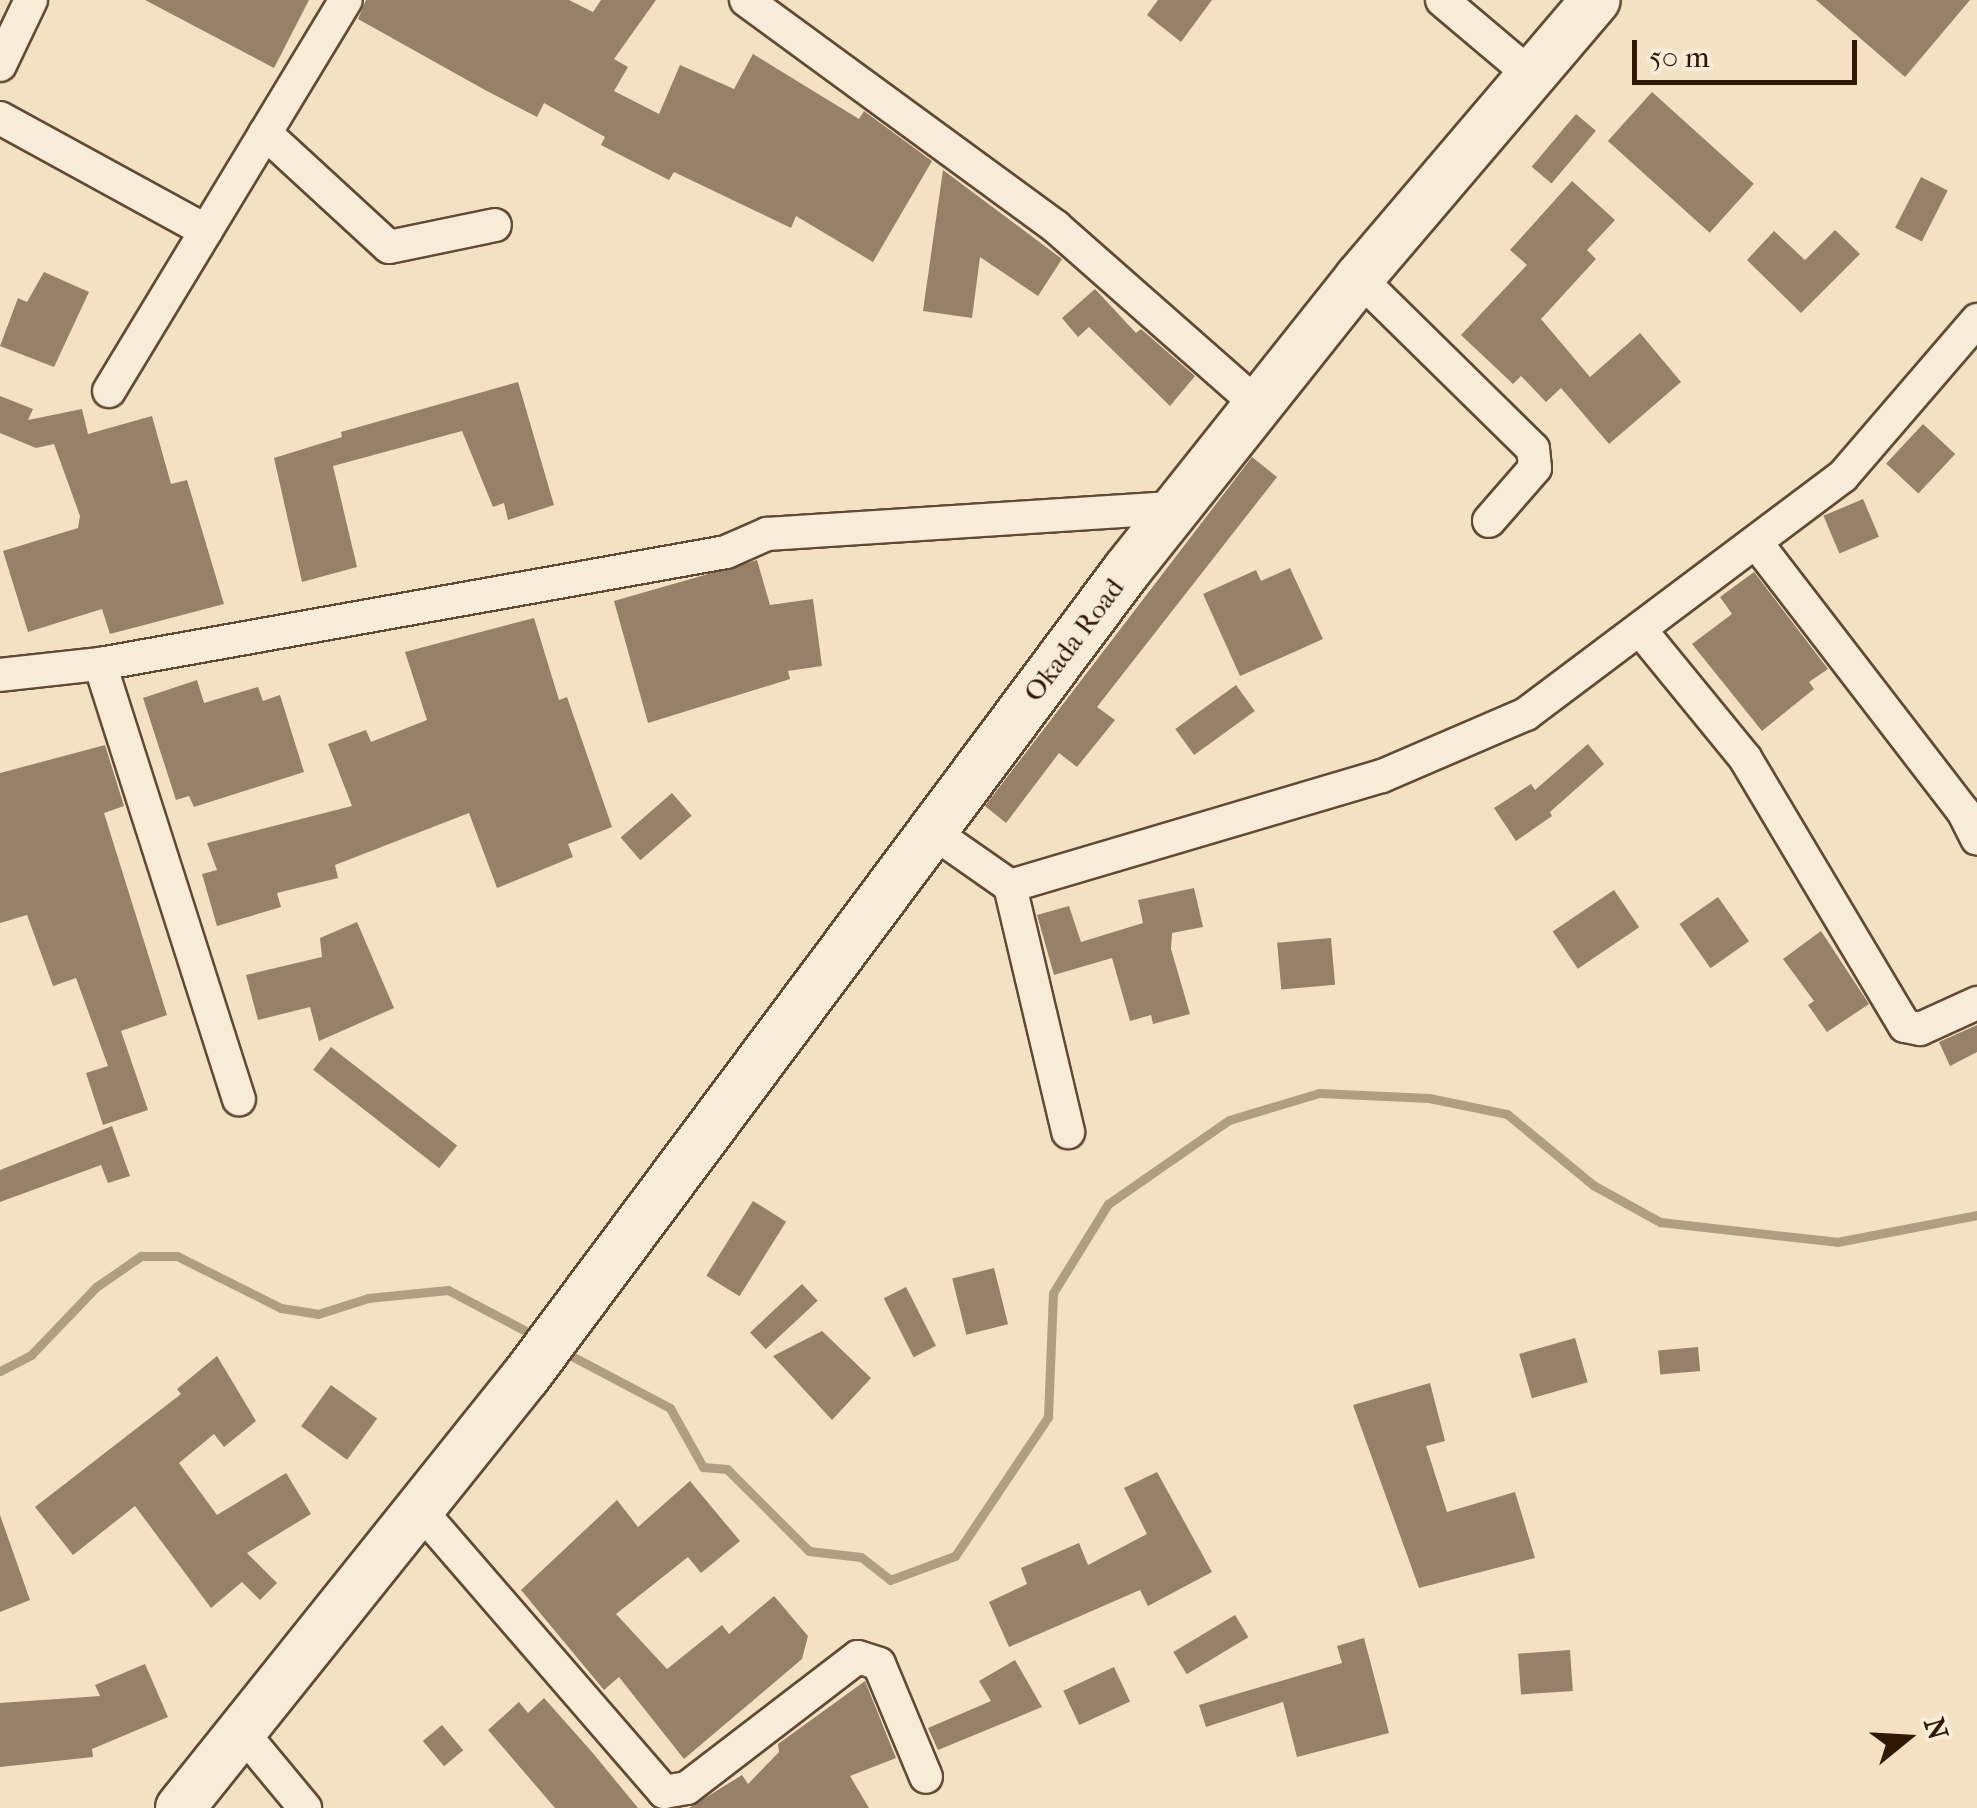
<!DOCTYPE html>
<html>
<head>
<meta charset="utf-8">
<style>
	body { margin:0 }
	#map { position:relative; width:1977px; height:1808px; overflow:hidden; background:#f4e1c3; font-family:"IM FELL French Canon",serif }
	div>[style] { position:absolute }
	.stream>* { height:9px; margin:-4.5px; padding:0 4.5px; transform-origin:4.5px; border-radius:4.5px; background:#b19d82 }
	.building>* { inset:0; background:#968168; transform-origin:0 0 }
	.roads { filter:drop-shadow(2px 0 #614a34) drop-shadow(-2px 0 #614a34) drop-shadow(0 2px #614a34) drop-shadow(0 -2px #614a34) }
	.street>* { height:32px; margin:-16px; padding:0 16px; transform-origin:16px; border-radius:16px; background:#f8ecd8 }
	.secondary>* { height:48px; margin:-24px; padding:0 24px; transform-origin:24px; border-radius:24px; background:#f8ecd8 }
	span { translate:-50% -50%; white-space:nowrap; text-align:center; line-height:1.15; -webkit-text-stroke:10px #f8ecd8; paint-order:stroke }
	.street-label { font-size:28px; color:#301805 }
	.north { position:absolute; left:1857px; top:1688px; width:100px; height:100px; -webkit-text-stroke:8px #f8ecd8; paint-order:stroke; rotate:72deg; font-size:28px; font-weight:700; line-height:40px; text-align:center; color:#301805 }
	.north::after { content:''; display:block; margin:auto; width:35px; height:45px; background:#301805; clip-path:polygon(50% 0,100% 100%,50% 72%,0 100%) }
	.scale { position:absolute; left:1632px; top:40px; width:225px; height:45px; box-sizing:border-box; border:5px solid #301805; border-top:0; padding-left:12px; font-size:30px; line-height:35px; white-space:nowrap; color:#301805; -webkit-text-stroke:8px #f8ecd8; paint-order:stroke }
</style>
</head>
<body>
<div id="map">
	<div class="stream">
		<i style="left:564px;top:1352px;width:120px;rotate:27.8deg"></i>
		<i style="left:670px;top:1408px;width:68px;rotate:60.8deg"></i>
		<i style="left:703px;top:1467px;width:24px;rotate:5deg"></i>
		<i style="left:727px;top:1469px;width:116px;rotate:45deg"></i>
		<i style="left:809px;top:1551px;width:52px;rotate:6.6deg"></i>
		<i style="left:861px;top:1557px;width:37px;rotate:38deg"></i>
		<i style="left:890px;top:1580px;width:69px;rotate:-20.3deg"></i>
		<i style="left:955px;top:1556px;width:167px;rotate:-56.2deg"></i>
		<i style="left:1048px;top:1417px;width:124px;rotate:-87.7deg"></i>
		<i style="left:1053px;top:1293px;width:105px;rotate:-58.3deg"></i>
		<i style="left:1108px;top:1204px;width:147px;rotate:-34.8deg"></i>
		<i style="left:1229px;top:1120px;width:94px;rotate:-16.7deg"></i>
		<i style="left:1319px;top:1093px;width:110px;rotate:2.6deg"></i>
		<i style="left:1429px;top:1098px;width:80px;rotate:11.6deg"></i>
		<i style="left:1507px;top:1114px;width:112px;rotate:39.5deg"></i>
		<i style="left:1593px;top:1185px;width:77px;rotate:28.9deg"></i>
		<i style="left:1660px;top:1222px;width:178px;rotate:6.4deg"></i>
		<i style="left:1837px;top:1242px;width:143px;rotate:-10.9deg"></i>
		<i style="left:0;top:1371px;width:35px;rotate:-27deg"></i>
		<i style="left:31px;top:1355px;width:94px;rotate:-46.3deg"></i>
		<i style="left:96px;top:1287px;width:55px;rotate:-34.6deg"></i>
		<i style="left:141px;top:1256px;width:36px"></i>
		<i style="left:177px;top:1256px;width:116px;rotate:26.6deg"></i>
		<i style="left:281px;top:1308px;width:37px;rotate:9deg"></i>
		<i style="left:318px;top:1314px;width:52px;rotate:-17.7deg"></i>
		<i style="left:368px;top:1298px;width:80px;rotate:-5.7deg"></i>
		<i style="left:448px;top:1290px;width:101px;rotate:27.8deg"></i>
	</div>
	<div class="building">
		<i style="clip-path:polygon(145px 0,309px 0,274px 68px)"></i>
		<i style="clip-path:polygon(366px 0,569px 0,593px 12px,601px 0,656px 0,614px 59px,628px 67px,614px 91px,659px 114px,680px 65px,734px 89px,753px 54px,859px 119px,864px 111px,932px 161px,873px 262px,796px 216px,791px 228px,674px 172px,669px 180px,601px 145px,605px 137px,544px 103px,537px 117px,485px 90px,358px 19px)"></i>
		<i style="clip-path:polygon(1158px 0,1212px 0,1181px 42px,1147px 15px)"></i>
		<i style="clip-path:polygon(1816px 0,1970px 0,1905px 77px)"></i>
		<i style="left:1652px;top:92px;width:137px;height:66px;rotate:42deg"></i>
		<i style="left:1576px;top:114px;width:26px;height:69px;rotate:40deg"></i>
		<i style="clip-path:polygon(943px 170px,1062px 259px,1038px 296px,980px 257px,972px 318px,923px 311px)"></i>
		<i style="left:1921px;top:177px;width:30px;height:57px;rotate:27deg"></i>
		<i style="clip-path:polygon(1572px 181px,1615px 220px,1587px 250px,1596px 259px,1541px 319px,1590px 377px,1640px 333px,1681px 382px,1609px 444px,1561px 388px,1546px 402px,1521px 376px,1513px 384px,1461px 335px,1527px 265px,1510px 250px)"></i>
		<i style="clip-path:polygon(1835px 230px,1860px 254px,1801px 313px,1747px 260px,1774px 231px,1805px 260px)"></i>
		<i style="clip-path:polygon(44px 272px,89px 292px,54px 367px,0 346px,18px 298px,27px 302px)"></i>
		<i style="clip-path:polygon(1095px 289px,1136px 333px,1141px 329px,1195px 376px,1170px 406px,1089px 327px,1078px 337px,1062px 318px)"></i>
		<i style="clip-path:polygon(518px 382px,554px 505px,508px 520px,504px 503px,493px 507px,462px 431px,333px 466px,357px 567px,302px 582px,274px 458px,342px 437px,341px 432px)"></i>
		<i style="clip-path:polygon(0 396px,33px 409px,28px 420px,82px 409px,88px 434px,152px 416px,171px 484px,187px 480px,224px 604px,110px 634px,102px 609px,28px 632px,3px 551px,78px 528px,80px 516px,54px 444px,36px 448px,0 433px)"></i>
		<i style="left:1923px;top:424px;width:44px;height:54px;rotate:43deg"></i>
		<i style="clip-path:polygon(1252px 457px,1277px 477px,1097px 707px,1115px 720px,1077px 767px,1059px 753px,1006px 823px,985px 806px)"></i>
		<i style="left:1863px;top:499px;width:41px;height:43px;rotate:67deg"></i>
		<i style="clip-path:polygon(757px 560px,770px 605px,813px 599px,822px 666px,788px 671px,790px 679px,648px 723px,614px 601px)"></i>
		<i style="clip-path:polygon(1290px 568px,1323px 639px,1240px 676px,1203px 594px,1256px 570px,1261px 581px)"></i>
		<i style="clip-path:polygon(1754px 572px,1828px 669px,1809px 682px,1814px 689px,1762px 731px,1692px 644px,1732px 614px,1720px 597px)"></i>
		<i style="clip-path:polygon(534px 618px,559px 700px,567px 697px,612px 827px,568px 844px,573px 857px,497px 888px,469px 813px,335px 865px,338px 878px,277px 893px,281px 907px,217px 926px,202px 874px,217px 870px,207px 843px,352px 806px,328px 744px,366px 730px,371px 742px,427px 720px,405px 652px)"></i>
		<i style="clip-path:polygon(197px 680px,204px 703px,258px 687px,263px 701px,280px 695px,304px 772px,194px 807px,189px 796px,176px 800px,143px 698px)"></i>
		<i style="left:1236px;top:685px;width:32px;height:75px;rotate:54deg"></i>
		<i style="clip-path:polygon(1588px 744px,1604px 764px,1550px 812px,1552px 816px,1516px 841px,1494px 808px,1531px 784px,1535px 790px)"></i>
		<i style="clip-path:polygon(105px 745px,124px 806px,104px 813px,167px 1015px,121px 1031px,148px 1110px,103px 1125px,86px 1073px,108px 1066px,76px 978px,53px 986px,27px 915px,0 923px,0 773px)"></i>
		<i style="left:672px;top:793px;width:30px;height:68px;rotate:49deg"></i>
		<i style="clip-path:polygon(1194px 888px,1203px 927px,1172px 933px,1171px 949px,1190px 1014px,1153px 1024px,1151px 1015px,1130px 1021px,1112px 958px,1054px 975px,1037px 915px,1069px 906px,1081px 942px,1143px 923px,1138px 900px)"></i>
		<i style="left:1614px;top:890px;width:45px;height:74px;rotate:56deg"></i>
		<i style="left:1718px;top:897px;width:54px;height:47px;rotate:55deg"></i>
		<i style="clip-path:polygon(357px 922px,394px 1008px,319px 1041px,310px 1007px,258px 1020px,246px 975px,322px 957px,320px 938px)"></i>
		<i style="clip-path:polygon(1821px 931px,1869px 1004px,1827px 1032px,1808px 1005px,1814px 1001px,1783px 959px)"></i>
		<i style="left:1331px;top:938px;width:47px;height:54px;rotate:85deg"></i>
		<i style="clip-path:polygon(1977px 1025px,1977px 1052px,1950px 1066px,1939px 1042px)"></i>
		<i style="left:331px;top:1047px;width:160px;height:29px;rotate:38deg"></i>
		<i style="clip-path:polygon(112px 1126px,130px 1176px,108px 1183px,101px 1165px,0 1202px,0 1170px)"></i>
		<i style="left:753px;top:1201px;width:39px;height:88px;rotate:32deg"></i>
		<i style="left:994px;top:1268px;width:58px;height:43px;rotate:76deg"></i>
		<i style="left:802px;top:1284px;width:23px;height:71px;rotate:47deg"></i>
		<i style="left:906px;top:1287px;width:66px;height:25px;rotate:63deg"></i>
		<i style="clip-path:polygon(822px 1331px,871px 1378px,832px 1420px,773px 1356px)"></i>
		<i style="left:1575px;top:1338px;width:46px;height:58px;rotate:74deg"></i>
		<i style="left:1698px;top:1347px;width:24px;height:40px;rotate:85deg"></i>
		<i style="clip-path:polygon(217px 1356px,256px 1421px,224px 1447px,214px 1434px,179px 1463px,217px 1515px,286px 1473px,311px 1514px,247px 1553px,277px 1583px,260px 1600px,242px 1582px,211px 1608px,135px 1506px,73px 1555px,35px 1507px,181px 1394px,177px 1389px)"></i>
		<i style="clip-path:polygon(1430px 1383px,1445px 1441px,1426px 1446px,1447px 1512px,1515px 1492px,1535px 1558px,1419px 1588px,1353px 1405px)"></i>
		<i style="left:331px;top:1385px;width:57px;height:51px;rotate:36deg"></i>
		<i style="clip-path:polygon(1157px 1472px,1212px 1572px,1148px 1606px,1140px 1590px,1009px 1647px,989px 1602px,1027px 1584px,1021px 1568px,1079px 1543px,1088px 1565px,1147px 1534px,1124px 1488px)"></i>
		<i style="clip-path:polygon(690px 1481px,740px 1541px,701px 1573px,688px 1557px,616px 1614px,667px 1669px,722px 1625px,729px 1634px,774px 1596px,808px 1636px,802px 1659px,684px 1759px,619px 1677px,604px 1690px,521px 1590px,617px 1500px,638px 1527px)"></i>
		<i style="clip-path:polygon(0 1515px,30px 1600px,0 1612px)"></i>
		<i style="left:1235px;top:1615px;width:26px;height:72px;rotate:59deg"></i>
		<i style="clip-path:polygon(1364px 1638px,1389px 1733px,1297px 1757px,1283px 1702px,1206px 1727px,1199px 1705px,1342px 1663px,1337px 1646px)"></i>
		<i style="left:1570px;top:1650px;width:41px;height:52px;rotate:86deg"></i>
		<i style="clip-path:polygon(1015px 1660px,1042px 1707px,938px 1750px,928px 1728px,991px 1701px,979px 1681px)"></i>
		<i style="clip-path:polygon(145px 1664px,168px 1717px,92px 1749px,93px 1757px,0 1767px,0 1703px,100px 1696px,95px 1685px)"></i>
		<i style="left:1114px;top:1667px;width:38px;height:56px;rotate:65deg"></i>
		<i style="clip-path:polygon(865px 1681px,896px 1758px,850px 1776px,869px 1808px,689px 1808px,742px 1775px,748px 1784px,779px 1752px,778px 1744px)"></i>
		<i style="clip-path:polygon(544px 1698px,592px 1752px,638px 1808px,555px 1808px,488px 1730px,519px 1702px,528px 1713px)"></i>
		<i style="left:442px;top:1725px;width:33px;height:25px;rotate:50deg"></i>
	</div>
	<div class="roads">
		<div class="street">
			<i style="left:746px;top:0;width:384px;rotate:36.2deg"></i>
			<i style="left:1056px;top:227px;width:271px;rotate:41.4deg"></i>
			<i style="left:1442px;top:0;width:118px;rotate:40.2deg"></i>
			<i style="left:0;top:65px;width:72px;rotate:-64.5deg"></i>
			<i style="left:0;top:118px;width:235px;rotate:28.7deg"></i>
			<i style="left:265px;top:133px;width:168px;rotate:42.6deg"></i>
			<i style="left:389px;top:247px;width:108px;rotate:-11.7deg"></i>
			<i style="left:1359px;top:278px;width:244px;rotate:44.5deg"></i>
			<i style="left:1533px;top:449px;width:19px;rotate:84deg"></i>
			<i style="left:1535px;top:468px;width:70px;rotate:131deg"></i>
			<i style="left:109px;top:391px;width:457px;rotate:-58.8deg"></i>
			<i style="left:1758px;top:545px;width:336px;rotate:52.4deg"></i>
			<i style="left:1963px;top:811px;width:31px;rotate:63deg"></i>
			<i style="left:1642px;top:632px;width:163px;rotate:50.7deg"></i>
			<i style="left:1745px;top:758px;width:312px;rotate:59.2deg"></i>
			<i style="left:1905px;top:1026px;width:15px;rotate:11deg"></i>
			<i style="left:1920px;top:1029px;width:63px;rotate:-24.5deg"></i>
			<i style="left:100px;top:664px;width:457px;rotate:72.3deg"></i>
			<i style="left:0;top:675px;width:101px;rotate:-6.3deg"></i>
			<i style="left:100px;top:664px;width:636px;rotate:-10.14deg"></i>
			<i style="left:726px;top:552px;width:45px;rotate:-23.7deg"></i>
			<i style="left:767px;top:534px;width:413px;rotate:-3.7deg"></i>
			<i style="left:930px;top:830px;width:98px;rotate:35deg"></i>
			<i style="left:1010px;top:886px;width:388px;rotate:-16.5deg"></i>
			<i style="left:1382px;top:776px;width:157px;rotate:-23.3deg"></i>
			<i style="left:1526px;top:714px;width:396px;rotate:-36.9deg"></i>
			<i style="left:1843px;top:476px;width:206px;rotate:-49.3deg"></i>
			<i style="left:1010px;top:886px;width:253px;rotate:76.7deg"></i>
			<i style="left:420px;top:1510px;width:373px;rotate:49.1deg"></i>
			<i style="left:664px;top:1792px;width:23px;rotate:-10deg"></i>
			<i style="left:687px;top:1788px;width:215px;rotate:-37.5deg"></i>
			<i style="left:858px;top:1657px;width:22px;rotate:18deg"></i>
			<i style="left:879px;top:1664px;width:122px;rotate:67.4deg"></i>
			<i style="left:242px;top:1732px;width:99px;rotate:50.3deg"></i>
		</div>
		<div class="secondary">
			<i style="left:180px;top:1808px;width:553px;rotate:-51.31deg"></i>
			<i style="left:526px;top:1376px;width:1005px;rotate:-53.29deg"></i>
			<i style="left:1127px;top:570px;width:373px;rotate:-51.5deg"></i>
			<i style="left:1359px;top:278px;width:365px;rotate:-49.6deg"></i>
		</div>
	</div>
	<div class="street-label">
		<span style="left:1074px;top:640px;rotate:-53deg">Okada Road</span>
	</div>
	<div class="north">N</div>
	<div class="scale">50 m</div>
</div>
</body>
</html>
